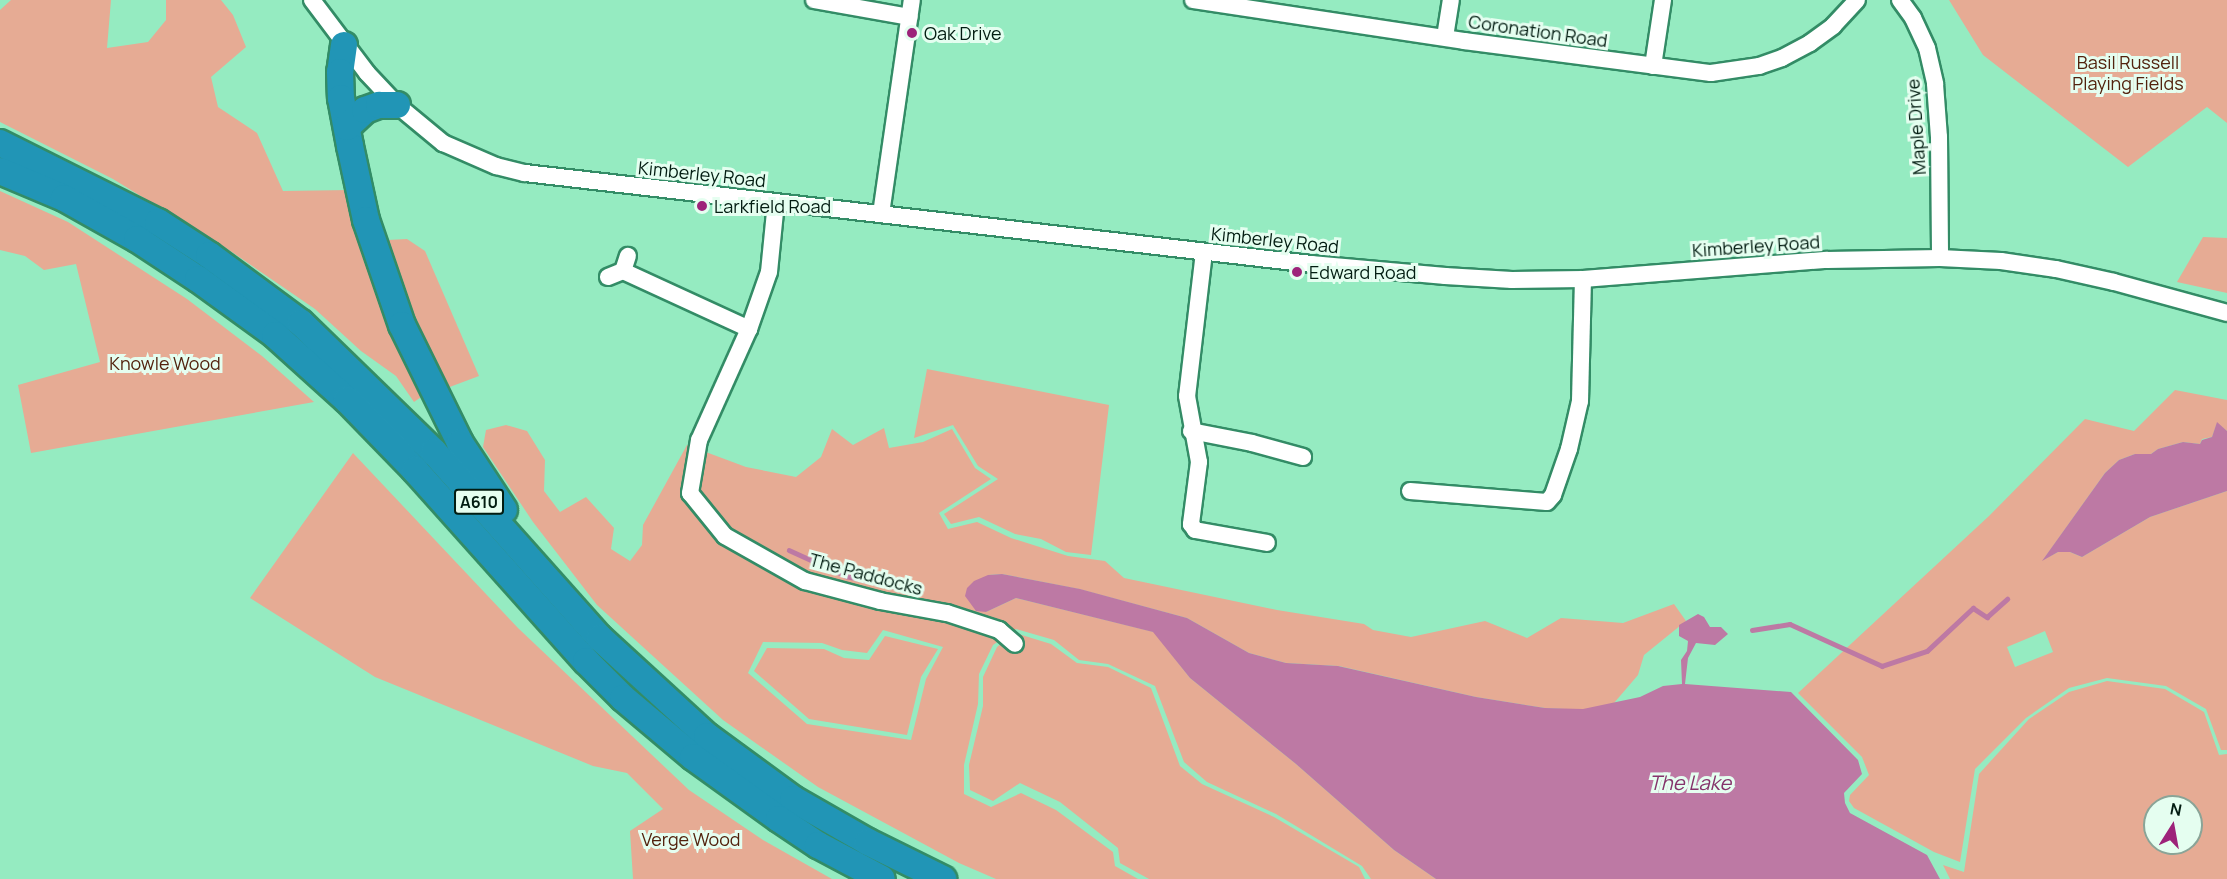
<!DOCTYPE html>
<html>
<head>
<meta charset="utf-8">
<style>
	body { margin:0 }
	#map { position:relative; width:2227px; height:879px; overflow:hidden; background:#95ebc1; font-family:Manrope,sans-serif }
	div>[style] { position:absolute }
	.green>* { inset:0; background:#e6ab94 }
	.water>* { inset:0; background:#bd79a4 }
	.stream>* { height:4.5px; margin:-2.25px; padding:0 2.25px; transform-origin:2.25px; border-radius:2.25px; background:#bd79a4 }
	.roads { filter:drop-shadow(2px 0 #338c66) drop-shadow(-2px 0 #338c66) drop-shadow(0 2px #338c66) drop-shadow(0 -2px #338c66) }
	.minor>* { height:16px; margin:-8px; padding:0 8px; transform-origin:8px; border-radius:8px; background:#fff }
	.highway>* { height:26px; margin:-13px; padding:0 13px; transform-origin:13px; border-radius:13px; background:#2195b6 }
	.dots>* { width:16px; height:16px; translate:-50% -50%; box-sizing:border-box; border:3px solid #e5fef0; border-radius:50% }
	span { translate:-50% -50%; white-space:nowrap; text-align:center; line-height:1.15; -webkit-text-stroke:6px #e5fef0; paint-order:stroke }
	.shield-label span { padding:2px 4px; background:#e5fef0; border:2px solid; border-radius:4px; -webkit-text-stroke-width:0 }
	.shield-label { font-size:16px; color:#021c11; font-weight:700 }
	.street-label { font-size:18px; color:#021c11 }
	.poi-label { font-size:18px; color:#021c11 }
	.left { translate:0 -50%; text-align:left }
	.park-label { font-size:18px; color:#52220d }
	.water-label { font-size:20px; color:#85336b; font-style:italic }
	.north { position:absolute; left:2143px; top:795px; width:60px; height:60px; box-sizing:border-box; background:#e5fef0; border:2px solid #8aa497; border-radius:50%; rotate:11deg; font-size:16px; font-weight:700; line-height:24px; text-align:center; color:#021c11 }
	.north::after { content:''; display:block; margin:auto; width:21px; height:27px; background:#9d237a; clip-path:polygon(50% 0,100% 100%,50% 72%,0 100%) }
</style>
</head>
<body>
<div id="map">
	<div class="green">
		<i style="clip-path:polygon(11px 0,111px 0,107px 48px,148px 42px,166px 20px,166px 0,221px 0,233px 15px,246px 47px,211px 77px,218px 107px,257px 133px,283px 191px,350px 190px,380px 303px,424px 395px,414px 402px,396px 376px,361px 351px,315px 309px,229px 250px,113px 179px,0 122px,0 10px)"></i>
		<i style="clip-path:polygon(1949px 0,2227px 0,2227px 123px,2207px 107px,2128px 167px,1983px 55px)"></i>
		<i style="clip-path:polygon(0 191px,68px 222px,187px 299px,262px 356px,314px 402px,31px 453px,18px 385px,100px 362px,76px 264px,44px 270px,25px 256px,0 250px)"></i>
		<i style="clip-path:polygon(2203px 237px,2227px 238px,2227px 293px,2177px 282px)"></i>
		<i style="clip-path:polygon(407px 239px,425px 251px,479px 376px,447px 388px,416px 324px,387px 240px)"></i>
		<i style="clip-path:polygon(927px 369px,1109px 405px,1091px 555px,1066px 552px,1041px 539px,1015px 534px,979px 517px,951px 524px,944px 514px,998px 479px,978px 466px,953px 425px,914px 438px)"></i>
		<i style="clip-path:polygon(evenodd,2175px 390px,2227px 400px,2227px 431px,2217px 423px,2212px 437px,2202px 439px,2200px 444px,2183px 442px,2158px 449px,2151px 454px,2135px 454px,2119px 460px,2105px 473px,2043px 560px,2058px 552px,2070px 552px,2082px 557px,2150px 517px,2227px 491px,2227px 750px,2221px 750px,2206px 709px,2166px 686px,2107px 678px,2069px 688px,2026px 718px,1975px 769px,1960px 862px,1934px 852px,1854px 808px,1849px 801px,1850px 795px,1869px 775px,1862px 757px,1798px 693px,1989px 516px,2085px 419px,2134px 431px,2175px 390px,2045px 631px,2053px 652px,2015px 667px,2007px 647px,2045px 631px)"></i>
		<i style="clip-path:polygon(evenodd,506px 425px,527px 431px,545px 460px,544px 491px,560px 512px,586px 497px,614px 528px,611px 549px,630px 561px,642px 545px,643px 525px,687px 445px,746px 467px,796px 477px,821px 457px,832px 429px,853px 445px,884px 428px,889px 448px,923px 442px,952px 429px,975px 468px,991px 479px,939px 513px,948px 529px,977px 522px,1011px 538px,1068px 556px,1105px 561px,1124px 578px,1277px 610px,1364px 624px,1373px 630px,1411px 637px,1485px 621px,1527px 638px,1561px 618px,1623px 623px,1674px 604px,1686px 621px,1644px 655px,1638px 675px,1614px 703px,1583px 710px,1545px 708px,1476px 697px,1339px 666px,1286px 663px,1249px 653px,1187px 618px,1079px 589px,1002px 574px,988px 575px,986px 612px,1016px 598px,1154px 632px,1190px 678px,1296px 764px,1394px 850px,1436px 879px,1371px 879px,1362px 866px,1276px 814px,1207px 782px,1184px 762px,1155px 686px,1108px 664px,1079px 660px,1054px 640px,1016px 629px,993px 645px,979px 674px,978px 704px,964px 765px,964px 794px,991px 807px,1021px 793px,1056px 810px,1113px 852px,1115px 866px,1138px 879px,996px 879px,959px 863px,818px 787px,723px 720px,597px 605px,533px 522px,483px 447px,486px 430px,506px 425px,883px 630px,943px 647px,926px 679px,911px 740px,807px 724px,748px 673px,763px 642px,822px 643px,842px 650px,867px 653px,883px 630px)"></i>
		<i style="clip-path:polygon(353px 453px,518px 628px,689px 790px,763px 840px,832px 879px,633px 879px,630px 831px,663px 809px,627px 773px,593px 766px,375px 677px,250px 598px)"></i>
		<i style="clip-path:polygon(1015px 633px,1051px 644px,1077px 663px,1108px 667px,1151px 688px,1180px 766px,1202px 784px,1274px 817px,1359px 867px,1365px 879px,1149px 879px,1120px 863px,1118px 848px,1060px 802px,1020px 783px,993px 801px,970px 790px,969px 765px,983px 706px,983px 677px,997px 647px)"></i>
		<i style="clip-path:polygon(885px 636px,938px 649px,921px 677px,907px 735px,809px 719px,754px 671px,767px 648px,824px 649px,844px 658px,869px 660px)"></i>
		<i style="clip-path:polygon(evenodd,2107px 681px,2165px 689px,2204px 712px,2219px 755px,2227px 754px,2227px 879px,1950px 879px,1943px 865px,1964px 872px,1979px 774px,2029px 719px,2069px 692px,2107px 681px,2155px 807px,2191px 807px,2191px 843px,2155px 843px,2155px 807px)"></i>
	</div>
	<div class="water">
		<i style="clip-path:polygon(2217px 422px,2227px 431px,2227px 491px,2150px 517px,2082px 557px,2070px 552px,2058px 552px,2042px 561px,2105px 473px,2119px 460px,2135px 454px,2151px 454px,2158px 449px,2183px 442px,2200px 444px,2202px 440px,2212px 437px)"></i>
		<i style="clip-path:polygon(1002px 574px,1080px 589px,1187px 618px,1249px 653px,1286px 663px,1338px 666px,1476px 697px,1545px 708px,1583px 709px,1640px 697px,1663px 686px,1682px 684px,1681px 660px,1687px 651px,1688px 641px,1679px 636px,1679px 625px,1698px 614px,1704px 617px,1710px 627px,1721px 627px,1728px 634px,1715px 645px,1696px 643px,1688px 658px,1685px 684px,1791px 692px,1858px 760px,1862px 774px,1844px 793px,1845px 803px,1850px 813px,1927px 855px,1940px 879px,1436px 879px,1394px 850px,1296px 764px,1190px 678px,1153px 632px,1016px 598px,986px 612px,976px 611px,965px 596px,967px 588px,974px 581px,988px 575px)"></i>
	</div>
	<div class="stream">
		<i style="left:789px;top:550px;width:63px;rotate:24.5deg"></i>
		<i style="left:846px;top:576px;width:64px;rotate:12.7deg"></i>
		<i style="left:1752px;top:630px;width:38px;rotate:-9deg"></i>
		<i style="left:1790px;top:624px;width:101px;rotate:24.5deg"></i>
		<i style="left:1882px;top:666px;width:47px;rotate:-18.4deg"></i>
		<i style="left:1927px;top:651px;width:63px;rotate:-43.1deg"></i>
		<i style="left:1973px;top:608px;width:17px;rotate:33deg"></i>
		<i style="left:1987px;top:617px;width:27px;rotate:-42deg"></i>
	</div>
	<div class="roads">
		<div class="minor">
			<i style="left:312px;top:0;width:91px;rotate:53deg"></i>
			<i style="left:367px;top:73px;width:44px;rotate:46.8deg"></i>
			<i style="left:397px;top:105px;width:60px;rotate:39.6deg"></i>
			<i style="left:443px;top:143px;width:58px;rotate:23.5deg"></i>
			<i style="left:496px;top:166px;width:30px;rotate:14deg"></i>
			<i style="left:525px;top:173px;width:791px;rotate:6.6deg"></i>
			<i style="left:1311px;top:264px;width:135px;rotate:5.1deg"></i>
			<i style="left:1445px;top:276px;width:67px;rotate:3.4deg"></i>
			<i style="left:1512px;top:280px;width:71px;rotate:-0.8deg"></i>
			<i style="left:1583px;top:279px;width:245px;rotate:-4.5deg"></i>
			<i style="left:1827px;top:260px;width:113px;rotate:-1deg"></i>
			<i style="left:1940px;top:258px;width:61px;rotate:2.8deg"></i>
			<i style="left:2001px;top:261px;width:56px;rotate:8.3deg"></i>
			<i style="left:2056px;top:269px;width:59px;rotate:12.6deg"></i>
			<i style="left:2114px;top:282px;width:117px;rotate:15.3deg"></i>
			<i style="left:814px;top:0;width:97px;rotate:10.1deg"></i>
			<i style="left:1193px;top:0;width:274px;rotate:8.6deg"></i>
			<i style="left:1464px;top:41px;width:249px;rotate:7.4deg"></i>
			<i style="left:1711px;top:73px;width:49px;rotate:-8.3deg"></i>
			<i style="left:1759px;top:66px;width:24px;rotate:-19deg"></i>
			<i style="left:1782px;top:58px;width:32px;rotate:-28deg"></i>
			<i style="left:1810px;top:43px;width:29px;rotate:-36deg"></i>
			<i style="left:1833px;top:26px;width:35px;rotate:-47deg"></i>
			<i style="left:1900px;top:0;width:22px;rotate:54deg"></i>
			<i style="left:1913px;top:18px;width:33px;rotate:65deg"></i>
			<i style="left:1927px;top:48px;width:37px;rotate:77deg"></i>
			<i style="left:1935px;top:84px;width:53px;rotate:85.7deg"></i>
			<i style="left:1939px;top:137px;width:121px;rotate:89.5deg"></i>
			<i style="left:1445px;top:37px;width:37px;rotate:-81deg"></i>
			<i style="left:1653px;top:66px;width:67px;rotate:-81.4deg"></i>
			<i style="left:881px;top:214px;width:216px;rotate:-81.8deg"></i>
			<i style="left:1204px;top:252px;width:145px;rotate:96.7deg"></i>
			<i style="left:1187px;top:396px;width:67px;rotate:79.7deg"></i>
			<i style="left:1199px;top:462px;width:63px;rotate:97.4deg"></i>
			<i style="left:1191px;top:524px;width:7px;rotate:56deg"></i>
			<i style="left:1195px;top:530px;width:73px;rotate:10.2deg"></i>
			<i style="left:623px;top:271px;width:139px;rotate:24.7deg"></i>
			<i style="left:749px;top:329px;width:60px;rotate:-70.7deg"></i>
			<i style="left:769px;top:272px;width:70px;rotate:-84.3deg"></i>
			<i style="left:608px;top:277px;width:16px;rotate:-22deg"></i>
			<i style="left:623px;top:271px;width:16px;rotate:-72deg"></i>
			<i style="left:749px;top:329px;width:122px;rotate:114.2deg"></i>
			<i style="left:699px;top:440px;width:54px;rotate:99.6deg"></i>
			<i style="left:690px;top:493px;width:55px;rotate:50.9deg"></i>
			<i style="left:725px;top:536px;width:92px;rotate:29.4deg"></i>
			<i style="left:805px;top:581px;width:78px;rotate:14.9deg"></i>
			<i style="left:880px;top:601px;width:68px;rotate:10.2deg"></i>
			<i style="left:947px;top:613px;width:55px;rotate:18.1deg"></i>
			<i style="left:999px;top:630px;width:21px;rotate:41deg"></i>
			<i style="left:1191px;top:431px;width:62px;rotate:11.1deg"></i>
			<i style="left:1252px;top:443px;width:53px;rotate:15.4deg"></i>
			<i style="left:1410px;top:491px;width:137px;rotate:4.6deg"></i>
			<i style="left:1547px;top:502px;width:9px;rotate:-49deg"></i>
			<i style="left:1553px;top:495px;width:49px;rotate:-70.8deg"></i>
			<i style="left:1569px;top:449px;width:49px;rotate:-77.1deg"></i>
			<i style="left:1580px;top:401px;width:122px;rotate:-88.6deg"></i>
		</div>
		<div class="highway">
			<i style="left:344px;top:45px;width:27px;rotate:98deg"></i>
			<i style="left:340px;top:72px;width:26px;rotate:88deg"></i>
			<i style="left:341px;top:98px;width:49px;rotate:79.4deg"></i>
			<i style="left:350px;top:146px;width:76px;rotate:77.8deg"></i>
			<i style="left:366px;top:220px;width:111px;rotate:71.1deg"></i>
			<i style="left:402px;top:325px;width:131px;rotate:63.8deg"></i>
			<i style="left:460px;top:443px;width:80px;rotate:56.7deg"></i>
			<i style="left:347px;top:127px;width:25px;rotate:-43deg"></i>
			<i style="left:365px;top:110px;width:15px;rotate:-20deg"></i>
			<i style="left:379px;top:105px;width:18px"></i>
			<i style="left:0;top:143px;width:177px;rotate:26.6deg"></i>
			<i style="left:158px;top:222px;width:61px;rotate:32.9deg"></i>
			<i style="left:209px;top:255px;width:114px;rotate:36.5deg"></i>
			<i style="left:301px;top:323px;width:185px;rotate:44.1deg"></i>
			<i style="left:434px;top:452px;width:249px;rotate:48.3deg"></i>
			<i style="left:600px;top:638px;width:145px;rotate:42.5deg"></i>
			<i style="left:707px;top:736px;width:107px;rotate:36.2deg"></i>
			<i style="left:793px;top:799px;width:86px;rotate:29.8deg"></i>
			<i style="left:868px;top:842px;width:84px;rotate:26.3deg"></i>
			<i style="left:0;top:171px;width:69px;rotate:22.9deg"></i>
			<i style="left:64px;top:198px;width:84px;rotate:29.3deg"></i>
			<i style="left:137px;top:239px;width:73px;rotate:33.3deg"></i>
			<i style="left:198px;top:279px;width:95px;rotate:36deg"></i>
			<i style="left:275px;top:335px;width:97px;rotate:42.1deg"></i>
			<i style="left:347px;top:400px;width:98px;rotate:45.8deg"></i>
			<i style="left:415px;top:470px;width:256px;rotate:48.2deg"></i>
			<i style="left:586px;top:661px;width:52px;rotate:45deg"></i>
			<i style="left:623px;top:698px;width:92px;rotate:40.1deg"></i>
			<i style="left:693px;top:757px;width:106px;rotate:35.8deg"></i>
			<i style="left:779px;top:819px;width:47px;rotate:33.7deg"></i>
			<i style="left:818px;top:845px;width:72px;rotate:28deg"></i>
		</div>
	</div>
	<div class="dots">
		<i style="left:912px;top:33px;background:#9d237a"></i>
		<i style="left:702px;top:206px;background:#9d237a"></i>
		<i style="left:1297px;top:272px;background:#9d237a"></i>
	</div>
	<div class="shield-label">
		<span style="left:479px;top:502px">A610</span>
	</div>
	<div class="street-label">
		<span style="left:1538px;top:31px;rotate:8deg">Coronation Road</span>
		<span style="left:1916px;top:127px;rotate:-94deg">Maple Drive</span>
		<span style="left:702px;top:174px;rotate:6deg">Kimberley Road</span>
		<span style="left:1275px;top:240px;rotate:6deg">Kimberley Road</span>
		<span style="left:1756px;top:246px;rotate:-4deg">Kimberley Road</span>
		<span style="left:866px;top:574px;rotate:15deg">The Paddocks</span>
	</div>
	<div class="poi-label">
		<span class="left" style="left:924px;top:33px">Oak Drive</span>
		<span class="left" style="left:714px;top:206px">Larkfield Road</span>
		<span class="left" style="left:1309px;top:272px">Edward Road</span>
	</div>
	<div class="park-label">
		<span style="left:2128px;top:73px">Basil Russell<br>Playing Fields</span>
		<span style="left:165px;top:363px">Knowle Wood</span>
		<span style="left:691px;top:839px">Verge Wood</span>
	</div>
	<div class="water-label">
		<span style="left:1690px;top:782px">The Lake</span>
	</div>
	<div class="north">N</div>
</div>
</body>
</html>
